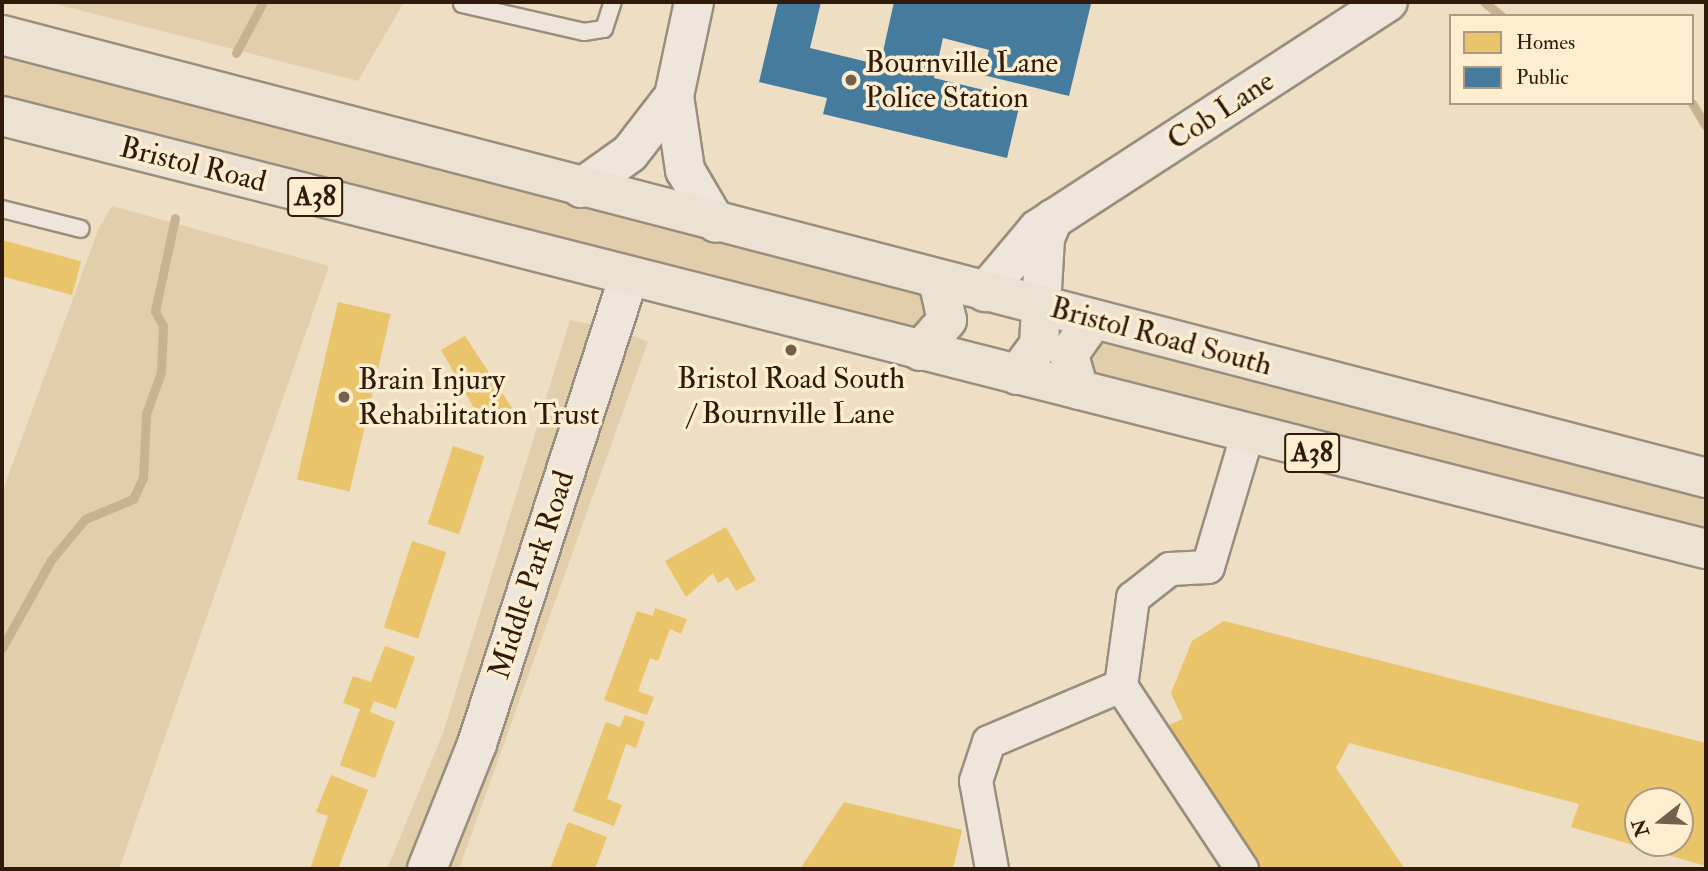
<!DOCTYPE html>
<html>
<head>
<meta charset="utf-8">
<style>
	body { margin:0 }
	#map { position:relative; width:1708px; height:871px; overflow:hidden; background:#eddec4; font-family:"IM FELL Double Pica",serif }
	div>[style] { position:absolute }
	.green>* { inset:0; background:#e3ceab }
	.homes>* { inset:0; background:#e9c46a; transform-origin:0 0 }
	.public>* { inset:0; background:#457b9d }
	.stream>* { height:9px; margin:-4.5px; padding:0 4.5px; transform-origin:4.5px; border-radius:4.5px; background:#c8b290 }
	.roads { filter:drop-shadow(2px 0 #998e7e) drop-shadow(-2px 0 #998e7e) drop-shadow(0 2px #998e7e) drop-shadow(0 -2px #998e7e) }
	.lane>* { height:16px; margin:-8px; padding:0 8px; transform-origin:8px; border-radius:8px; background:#eee6da }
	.street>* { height:32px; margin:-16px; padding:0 16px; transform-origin:16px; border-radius:16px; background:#eee6da }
	.secondary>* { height:38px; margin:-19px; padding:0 19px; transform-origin:19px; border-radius:19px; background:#eee6da }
	.highway>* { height:38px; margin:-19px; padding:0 19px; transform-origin:19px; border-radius:19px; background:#ebe2d3 }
	.dots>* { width:19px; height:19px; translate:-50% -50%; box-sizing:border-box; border:4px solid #feedce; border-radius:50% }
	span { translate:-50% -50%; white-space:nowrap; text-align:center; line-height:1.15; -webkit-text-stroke:7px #feedce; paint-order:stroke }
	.shield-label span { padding:2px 5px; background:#feedce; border:2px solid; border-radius:5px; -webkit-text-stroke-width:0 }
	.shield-label { font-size:28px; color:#301a0b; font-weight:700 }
	.poi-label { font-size:30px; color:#301a0b }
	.left { translate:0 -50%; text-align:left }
	.street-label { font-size:30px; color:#301a0b }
	.frame { position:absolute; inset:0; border:4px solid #301a0b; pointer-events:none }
	.legend { position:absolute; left:1449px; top:14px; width:245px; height:91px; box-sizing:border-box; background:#feedce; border:2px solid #ac9980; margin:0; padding:9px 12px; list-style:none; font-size:21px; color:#301a0b }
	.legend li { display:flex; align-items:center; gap:14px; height:35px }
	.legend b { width:35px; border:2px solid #ac9980 }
	.north { position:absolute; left:1624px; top:787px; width:70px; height:70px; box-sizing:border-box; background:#feedce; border:2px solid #ac9980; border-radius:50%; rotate:252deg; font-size:19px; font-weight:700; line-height:28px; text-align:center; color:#301a0b }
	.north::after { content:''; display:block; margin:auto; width:24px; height:32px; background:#725f4c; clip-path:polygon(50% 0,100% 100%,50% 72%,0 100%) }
</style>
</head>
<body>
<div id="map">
	<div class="green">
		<i style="clip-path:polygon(48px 2px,404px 2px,358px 81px)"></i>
		<i style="clip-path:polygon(2px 47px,927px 297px,933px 318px,912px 332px,2px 104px)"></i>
		<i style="clip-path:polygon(112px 206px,329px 266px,119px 869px,2px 869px,2px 493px,98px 230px)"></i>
		<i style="clip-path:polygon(570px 320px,605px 327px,416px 869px,387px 869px,443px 733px)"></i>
		<i style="clip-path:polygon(623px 332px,648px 342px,459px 869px,437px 869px)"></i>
		<i style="clip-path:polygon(1106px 334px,1706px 488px,1706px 534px,1097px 380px,1088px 364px,1091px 348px)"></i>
	</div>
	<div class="homes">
		<i style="left:2px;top:240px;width:82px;height:35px;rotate:15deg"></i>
		<i style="left:338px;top:302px;width:54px;height:182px;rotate:13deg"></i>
		<i style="clip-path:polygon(465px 336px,512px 408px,483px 424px,441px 350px)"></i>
		<i style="left:453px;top:446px;width:33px;height:82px;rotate:18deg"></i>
		<i style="clip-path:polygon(726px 527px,756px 580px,736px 591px,728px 577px,718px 583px,713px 573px,686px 597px,665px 561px)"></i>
		<i style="left:412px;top:541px;width:36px;height:91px;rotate:18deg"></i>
		<i style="clip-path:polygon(655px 608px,687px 619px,681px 634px,670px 629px,658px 661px,650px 658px,638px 691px,654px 697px,647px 715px,604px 700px,637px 611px,653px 616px)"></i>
		<i style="clip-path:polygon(evenodd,1224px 621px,1706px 743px,1706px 866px,1571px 827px,1579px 804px,1349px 743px,1336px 768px,1405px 869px,1260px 869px,1164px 727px,1183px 719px,1171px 693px,1192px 641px,1224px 621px,1638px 801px,1680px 801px,1680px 843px,1638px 843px,1638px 801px)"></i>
		<i style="clip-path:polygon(385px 646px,415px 657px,396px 709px,374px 701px,370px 712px,395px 722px,375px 778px,340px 765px,360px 709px,343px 703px,353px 676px,371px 682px)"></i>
		<i style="clip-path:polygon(625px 715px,645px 722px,636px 748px,626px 744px,607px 799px,622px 805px,614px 826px,573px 811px,606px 722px,620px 727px)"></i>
		<i style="clip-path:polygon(331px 775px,368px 790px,338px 869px,310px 869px,328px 816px,316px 812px)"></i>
		<i style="clip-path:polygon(844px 802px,962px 830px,953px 869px,800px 869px)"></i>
		<i style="clip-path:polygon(568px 822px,607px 837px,595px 869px,550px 869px)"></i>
	</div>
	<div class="public">
		<i style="clip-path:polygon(778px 2px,821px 2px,810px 48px,880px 65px,894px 2px,1091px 4px,1069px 96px,983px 75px,989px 50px,943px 38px,934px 78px,1021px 99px,1007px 158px,823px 114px,827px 98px,759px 82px)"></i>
	</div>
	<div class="stream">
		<i style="left:1484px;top:2px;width:22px;rotate:39deg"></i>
		<i style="left:236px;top:53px;width:58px;rotate:-62.1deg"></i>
		<i style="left:1692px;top:103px;width:27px;rotate:59deg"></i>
		<i style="left:2px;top:648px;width:101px;rotate:-60.9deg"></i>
		<i style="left:51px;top:560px;width:53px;rotate:-50.3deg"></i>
		<i style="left:85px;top:519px;width:52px;rotate:-22.6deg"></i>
		<i style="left:133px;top:499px;width:23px;rotate:-65deg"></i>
		<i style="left:143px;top:478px;width:64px;rotate:-87.3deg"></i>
		<i style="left:146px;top:414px;width:45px;rotate:-70.3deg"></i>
		<i style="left:161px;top:372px;width:46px;rotate:-87.5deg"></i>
		<i style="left:163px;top:326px;width:17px;rotate:-118deg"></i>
		<i style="left:155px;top:311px;width:95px;rotate:-77.9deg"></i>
	</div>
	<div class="roads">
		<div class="lane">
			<i style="left:462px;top:4px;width:125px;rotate:12.9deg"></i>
			<i style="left:584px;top:32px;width:20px;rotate:-9deg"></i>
			<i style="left:604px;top:29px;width:28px;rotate:-72deg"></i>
			<i style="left:2px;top:209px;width:81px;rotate:14.2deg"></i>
		</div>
		<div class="street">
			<i style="left:992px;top:869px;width:89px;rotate:-100.3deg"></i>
			<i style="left:976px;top:781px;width:41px;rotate:-71.6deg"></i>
			<i style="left:989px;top:742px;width:143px;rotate:-23deg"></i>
			<i style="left:1242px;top:869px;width:219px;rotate:-123.5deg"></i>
			<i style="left:1121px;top:686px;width:89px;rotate:-82.2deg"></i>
			<i style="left:1133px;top:598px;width:47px;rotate:-38.1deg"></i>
			<i style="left:1170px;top:569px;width:38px;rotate:-3deg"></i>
			<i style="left:1208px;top:567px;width:137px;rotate:-73.4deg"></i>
		</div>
		<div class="secondary">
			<i style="left:694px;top:2px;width:96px;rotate:102deg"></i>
			<i style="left:674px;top:96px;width:75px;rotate:81.5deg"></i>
			<i style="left:685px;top:170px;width:61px;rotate:59.7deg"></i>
			<i style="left:581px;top:188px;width:60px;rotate:-35.5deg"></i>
			<i style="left:630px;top:153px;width:72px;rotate:-52.3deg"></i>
			<i style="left:985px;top:292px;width:82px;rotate:-49.9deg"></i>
			<i style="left:1038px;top:229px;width:417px;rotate:-33deg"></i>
			<i style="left:1041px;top:306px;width:68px;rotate:-86.6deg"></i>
			<i style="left:1045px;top:238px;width:21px;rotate:-67deg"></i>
			<i style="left:427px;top:869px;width:135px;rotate:-68.2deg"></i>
			<i style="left:477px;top:744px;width:490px;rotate:-72deg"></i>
		</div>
		<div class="highway">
			<i style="left:2px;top:35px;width:1761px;rotate:14.57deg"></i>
			<i style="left:2px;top:116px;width:1758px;rotate:14.26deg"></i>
			<i style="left:920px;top:351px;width:41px;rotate:-48.9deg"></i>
			<i style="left:947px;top:320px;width:40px;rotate:-103deg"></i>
			<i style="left:1017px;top:375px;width:37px;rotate:-54deg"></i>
			<i style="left:1039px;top:345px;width:39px;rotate:-87deg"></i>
			<i style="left:1079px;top:390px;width:37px;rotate:-106deg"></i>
			<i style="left:1069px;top:354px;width:42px;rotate:-54.8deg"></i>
		</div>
	</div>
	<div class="dots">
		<i style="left:851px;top:80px;background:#725f4c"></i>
		<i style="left:791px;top:350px;background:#725f4c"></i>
		<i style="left:344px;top:397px;background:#725f4c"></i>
	</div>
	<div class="shield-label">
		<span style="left:315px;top:197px">A38</span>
		<span style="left:1312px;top:453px">A38</span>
	</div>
	<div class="poi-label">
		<span class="left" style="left:865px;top:80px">Bournville Lane<br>Police Station</span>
		<span style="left:791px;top:396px">Bristol Road South<br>/ Bournville Lane</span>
		<span class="left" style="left:358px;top:397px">Brain Injury<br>Rehabilitation Trust</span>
	</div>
	<div class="street-label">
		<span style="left:1221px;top:111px;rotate:-33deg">Cob Lane</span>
		<span style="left:193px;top:165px;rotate:14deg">Bristol Road</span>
		<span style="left:1161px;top:337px;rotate:15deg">Bristol Road South</span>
		<span style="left:532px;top:575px;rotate:-72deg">Middle Park Road</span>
	</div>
	<div class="frame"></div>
	<ul class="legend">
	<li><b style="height:19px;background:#e9c46a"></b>Homes</li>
	<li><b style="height:19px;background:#457b9d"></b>Public</li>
	</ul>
	<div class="north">N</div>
</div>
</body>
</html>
